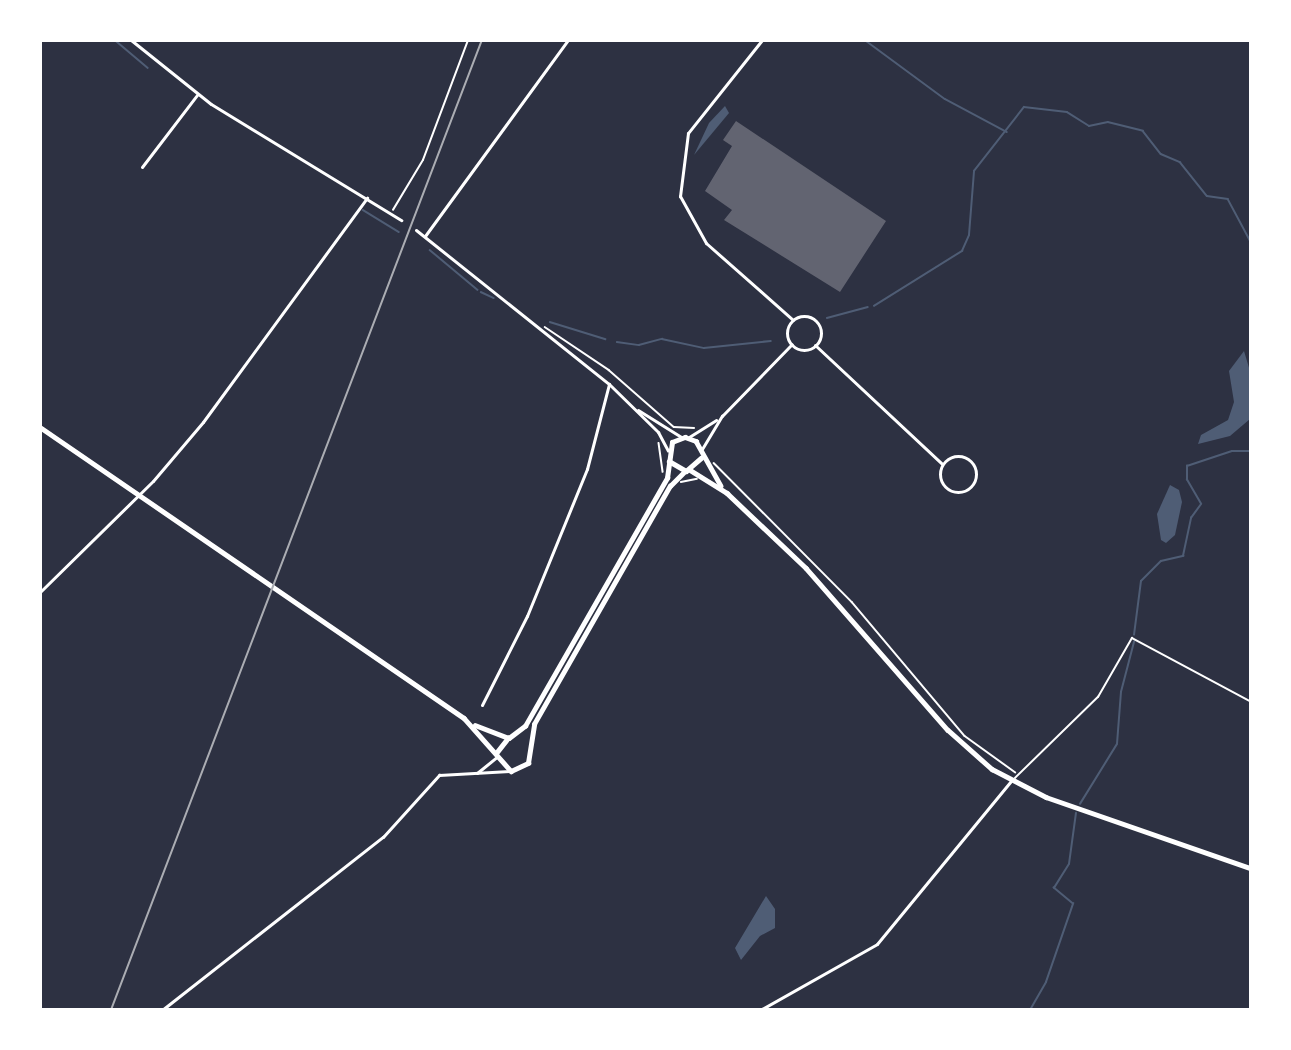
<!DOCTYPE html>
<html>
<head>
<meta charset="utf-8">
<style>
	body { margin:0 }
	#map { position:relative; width:1291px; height:1050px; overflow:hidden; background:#2d3142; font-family:Raleway,sans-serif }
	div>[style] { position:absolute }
	.water>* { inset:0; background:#4f5d75 }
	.stream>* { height:1.5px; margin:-0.75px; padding:0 0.75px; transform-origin:0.75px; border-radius:0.75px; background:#4f5d75 }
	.building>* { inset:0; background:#626471 }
	.path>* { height:1.5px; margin:-0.75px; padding:0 0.75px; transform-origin:0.75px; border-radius:0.75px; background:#fff }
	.service>* { height:1.5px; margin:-0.75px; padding:0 0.75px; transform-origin:0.75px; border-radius:0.75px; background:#fff }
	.minor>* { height:3px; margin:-1.5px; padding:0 1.5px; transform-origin:1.5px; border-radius:1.5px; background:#fff }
	.minor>.ring { margin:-1.5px; padding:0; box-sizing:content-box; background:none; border:3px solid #fff; border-radius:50% }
	.primary>* { height:4.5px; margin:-2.25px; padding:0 2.25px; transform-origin:2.25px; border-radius:2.25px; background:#fff }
	.rail>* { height:1.5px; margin:-0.75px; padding:0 0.75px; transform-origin:0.75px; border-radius:0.75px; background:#abadb3 }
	span { translate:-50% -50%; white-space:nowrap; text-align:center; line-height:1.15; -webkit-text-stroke:6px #fff; paint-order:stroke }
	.frame { position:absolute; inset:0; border:42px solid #fff; pointer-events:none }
</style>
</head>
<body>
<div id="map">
	<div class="water">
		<i style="clip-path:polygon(725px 106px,729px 113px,694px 155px,709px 123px)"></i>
		<i style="clip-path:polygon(1244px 351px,1250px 371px,1250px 419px,1230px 436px,1198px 444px,1201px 435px,1228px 420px,1234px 402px,1229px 371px)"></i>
		<i style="clip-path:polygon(1170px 485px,1179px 490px,1182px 502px,1175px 535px,1166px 543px,1161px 540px,1157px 514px)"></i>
		<i style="clip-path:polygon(766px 896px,775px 909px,775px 928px,760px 936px,741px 960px,735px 948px)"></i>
	</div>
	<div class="stream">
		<i style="left:115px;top:40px;width:43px;rotate:40.3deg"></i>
		<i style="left:865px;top:40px;width:99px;rotate:36.4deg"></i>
		<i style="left:945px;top:99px;width:70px;rotate:28deg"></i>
		<i style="left:363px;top:210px;width:42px;rotate:31.4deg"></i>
		<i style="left:430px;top:250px;width:62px;rotate:39.8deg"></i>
		<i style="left:481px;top:292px;width:14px;rotate:25deg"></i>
		<i style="left:874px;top:306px;width:104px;rotate:-32deg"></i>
		<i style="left:962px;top:251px;width:17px;rotate:-66deg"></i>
		<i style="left:969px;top:235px;width:64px;rotate:-85.5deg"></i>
		<i style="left:974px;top:171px;width:81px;rotate:-52deg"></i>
		<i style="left:1024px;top:107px;width:43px;rotate:6.6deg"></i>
		<i style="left:1067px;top:112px;width:26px;rotate:32deg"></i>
		<i style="left:1089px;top:126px;width:19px;rotate:-12deg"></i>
		<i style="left:1108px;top:122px;width:36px;rotate:14deg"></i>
		<i style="left:1143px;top:131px;width:29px;rotate:52deg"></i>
		<i style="left:1161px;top:154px;width:21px;rotate:23deg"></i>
		<i style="left:1180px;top:162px;width:43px;rotate:51.5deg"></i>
		<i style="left:1207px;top:196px;width:21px;rotate:8deg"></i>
		<i style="left:1228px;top:199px;width:47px;rotate:61.8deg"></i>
		<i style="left:827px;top:318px;width:42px;rotate:-15deg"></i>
		<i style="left:550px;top:322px;width:58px;rotate:17.2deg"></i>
		<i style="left:617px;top:342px;width:22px;rotate:8deg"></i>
		<i style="left:639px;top:345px;width:24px;rotate:-15deg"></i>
		<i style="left:662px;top:339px;width:43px;rotate:12.1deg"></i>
		<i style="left:704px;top:348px;width:67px;rotate:-6deg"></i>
		<i style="left:1134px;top:635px;width:54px;rotate:-82.6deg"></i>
		<i style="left:1141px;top:581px;width:28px;rotate:-45deg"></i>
		<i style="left:1161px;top:561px;width:23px;rotate:-13deg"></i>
		<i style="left:1183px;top:556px;width:39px;rotate:-78deg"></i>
		<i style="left:1191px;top:518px;width:17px;rotate:-54deg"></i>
		<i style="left:1201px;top:504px;width:28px;rotate:-120deg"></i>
		<i style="left:1187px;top:480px;width:14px;rotate:-90deg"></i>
		<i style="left:1187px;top:466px;width:47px;rotate:-18.4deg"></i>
		<i style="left:1232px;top:451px;width:18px"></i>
		<i style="left:1080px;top:804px;width:70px;rotate:-58.3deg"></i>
		<i style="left:1117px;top:744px;width:52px;rotate:-85.6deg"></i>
		<i style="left:1121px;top:692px;width:52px;rotate:-75.4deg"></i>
		<i style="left:1030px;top:1010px;width:32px;rotate:-60deg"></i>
		<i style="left:1046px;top:982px;width:83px;rotate:-70.9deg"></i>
		<i style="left:1073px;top:904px;width:25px;rotate:-140deg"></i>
		<i style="left:1054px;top:888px;width:28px;rotate:-58deg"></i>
		<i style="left:1069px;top:864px;width:51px;rotate:-82.2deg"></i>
	</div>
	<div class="building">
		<i style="clip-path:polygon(736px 121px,886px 221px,840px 292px,724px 220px,732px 210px,705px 191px,732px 146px,723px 140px)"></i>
	</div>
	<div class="path">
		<i style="left:393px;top:210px;width:58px;rotate:-59deg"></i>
		<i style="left:423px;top:160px;width:128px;rotate:-69.4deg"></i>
		<i style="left:545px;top:327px;width:77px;rotate:33.9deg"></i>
		<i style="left:609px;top:370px;width:86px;rotate:41.2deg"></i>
		<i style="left:674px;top:427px;width:20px;rotate:3deg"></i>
		<i style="left:659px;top:443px;width:29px;rotate:82deg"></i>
		<i style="left:714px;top:463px;width:196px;rotate:45.2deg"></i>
		<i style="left:852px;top:602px;width:175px;rotate:49.9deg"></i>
		<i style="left:965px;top:736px;width:62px;rotate:35.8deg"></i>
		<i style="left:681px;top:482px;width:16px;rotate:-11deg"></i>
	</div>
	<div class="service">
		<i style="left:1015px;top:778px;width:116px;rotate:-44.3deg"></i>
		<i style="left:1098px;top:697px;width:68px;rotate:-60deg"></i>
		<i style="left:1132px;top:638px;width:134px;rotate:28.1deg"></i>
	</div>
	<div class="minor">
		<i style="left:131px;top:40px;width:102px;rotate:38.7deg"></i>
		<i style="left:211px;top:104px;width:223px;rotate:31.4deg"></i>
		<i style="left:762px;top:40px;width:119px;rotate:128.5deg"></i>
		<i style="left:688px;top:133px;width:64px;rotate:97.2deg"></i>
		<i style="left:680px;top:196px;width:54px;rotate:61deg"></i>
		<i style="left:706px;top:243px;width:116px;rotate:41.5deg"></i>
		<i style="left:142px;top:167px;width:91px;rotate:-52.6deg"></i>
		<i style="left:416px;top:230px;width:247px;rotate:38.6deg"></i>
		<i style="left:609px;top:384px;width:69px;rotate:44.4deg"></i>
		<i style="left:658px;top:432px;width:21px;rotate:62deg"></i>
		<i style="left:425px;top:236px;width:243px;rotate:-53.9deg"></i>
		<i class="ring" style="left:787px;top:316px;width:31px;height:31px"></i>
		<i style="left:815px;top:345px;width:174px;rotate:43.1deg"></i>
		<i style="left:638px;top:410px;width:51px;rotate:32.1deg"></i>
		<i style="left:689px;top:437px;width:32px;rotate:-32deg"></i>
		<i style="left:702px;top:449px;width:39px;rotate:-59deg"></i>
		<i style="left:722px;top:416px;width:100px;rotate:-45.8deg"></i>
		<i class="ring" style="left:940px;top:456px;width:33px;height:33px"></i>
		<i style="left:40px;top:592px;width:158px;rotate:-44.5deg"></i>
		<i style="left:153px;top:481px;width:77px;rotate:-49.7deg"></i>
		<i style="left:203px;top:422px;width:278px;rotate:-53.8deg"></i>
		<i style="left:482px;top:705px;width:100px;rotate:-63.2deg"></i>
		<i style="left:527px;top:616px;width:159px;rotate:-67.8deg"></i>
		<i style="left:587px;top:469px;width:88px;rotate:-75.5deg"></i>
		<i style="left:477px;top:773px;width:26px;rotate:-39deg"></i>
		<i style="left:162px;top:1010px;width:281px;rotate:-38.1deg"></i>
		<i style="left:383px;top:837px;width:84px;rotate:-47.9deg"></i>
		<i style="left:439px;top:775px;width:71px;rotate:-3.2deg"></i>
		<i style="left:760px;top:1010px;width:134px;rotate:-29.4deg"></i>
		<i style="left:877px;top:944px;width:211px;rotate:-50.6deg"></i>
	</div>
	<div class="primary">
		<i style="left:40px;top:427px;width:514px;rotate:34.46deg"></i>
		<i style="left:464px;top:718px;width:71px;rotate:48.4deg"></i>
		<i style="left:511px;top:771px;width:19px;rotate:-25deg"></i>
		<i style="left:528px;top:763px;width:39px;rotate:-81deg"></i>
		<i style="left:534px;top:724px;width:274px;rotate:-60.3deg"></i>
		<i style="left:670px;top:486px;width:21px;rotate:-45deg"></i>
		<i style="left:669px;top:461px;width:20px;rotate:30deg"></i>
		<i style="left:686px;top:471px;width:20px;rotate:-41deg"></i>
		<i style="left:690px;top:470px;width:44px;rotate:31.9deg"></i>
		<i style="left:727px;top:493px;width:109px;rotate:43.5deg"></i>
		<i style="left:806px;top:568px;width:215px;rotate:48.8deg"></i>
		<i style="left:948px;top:730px;width:59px;rotate:41.6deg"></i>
		<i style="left:992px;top:769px;width:61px;rotate:27.4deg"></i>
		<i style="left:1046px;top:797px;width:216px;rotate:19.2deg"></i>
		<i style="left:475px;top:725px;width:36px;rotate:21deg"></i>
		<i style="left:509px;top:738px;width:20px;rotate:-37deg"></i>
		<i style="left:525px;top:726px;width:286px;rotate:-60.2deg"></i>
		<i style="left:667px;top:478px;width:36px;rotate:-82deg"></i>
		<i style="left:672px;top:442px;width:14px;rotate:-21deg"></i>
		<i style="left:685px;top:437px;width:12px;rotate:20deg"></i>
		<i style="left:696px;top:441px;width:51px;rotate:60.9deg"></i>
		<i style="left:497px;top:752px;width:18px;rotate:-52deg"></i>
	</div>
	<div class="rail">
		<i style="left:111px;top:1010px;width:1039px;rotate:-69.07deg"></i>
	</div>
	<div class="frame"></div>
</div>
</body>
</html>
